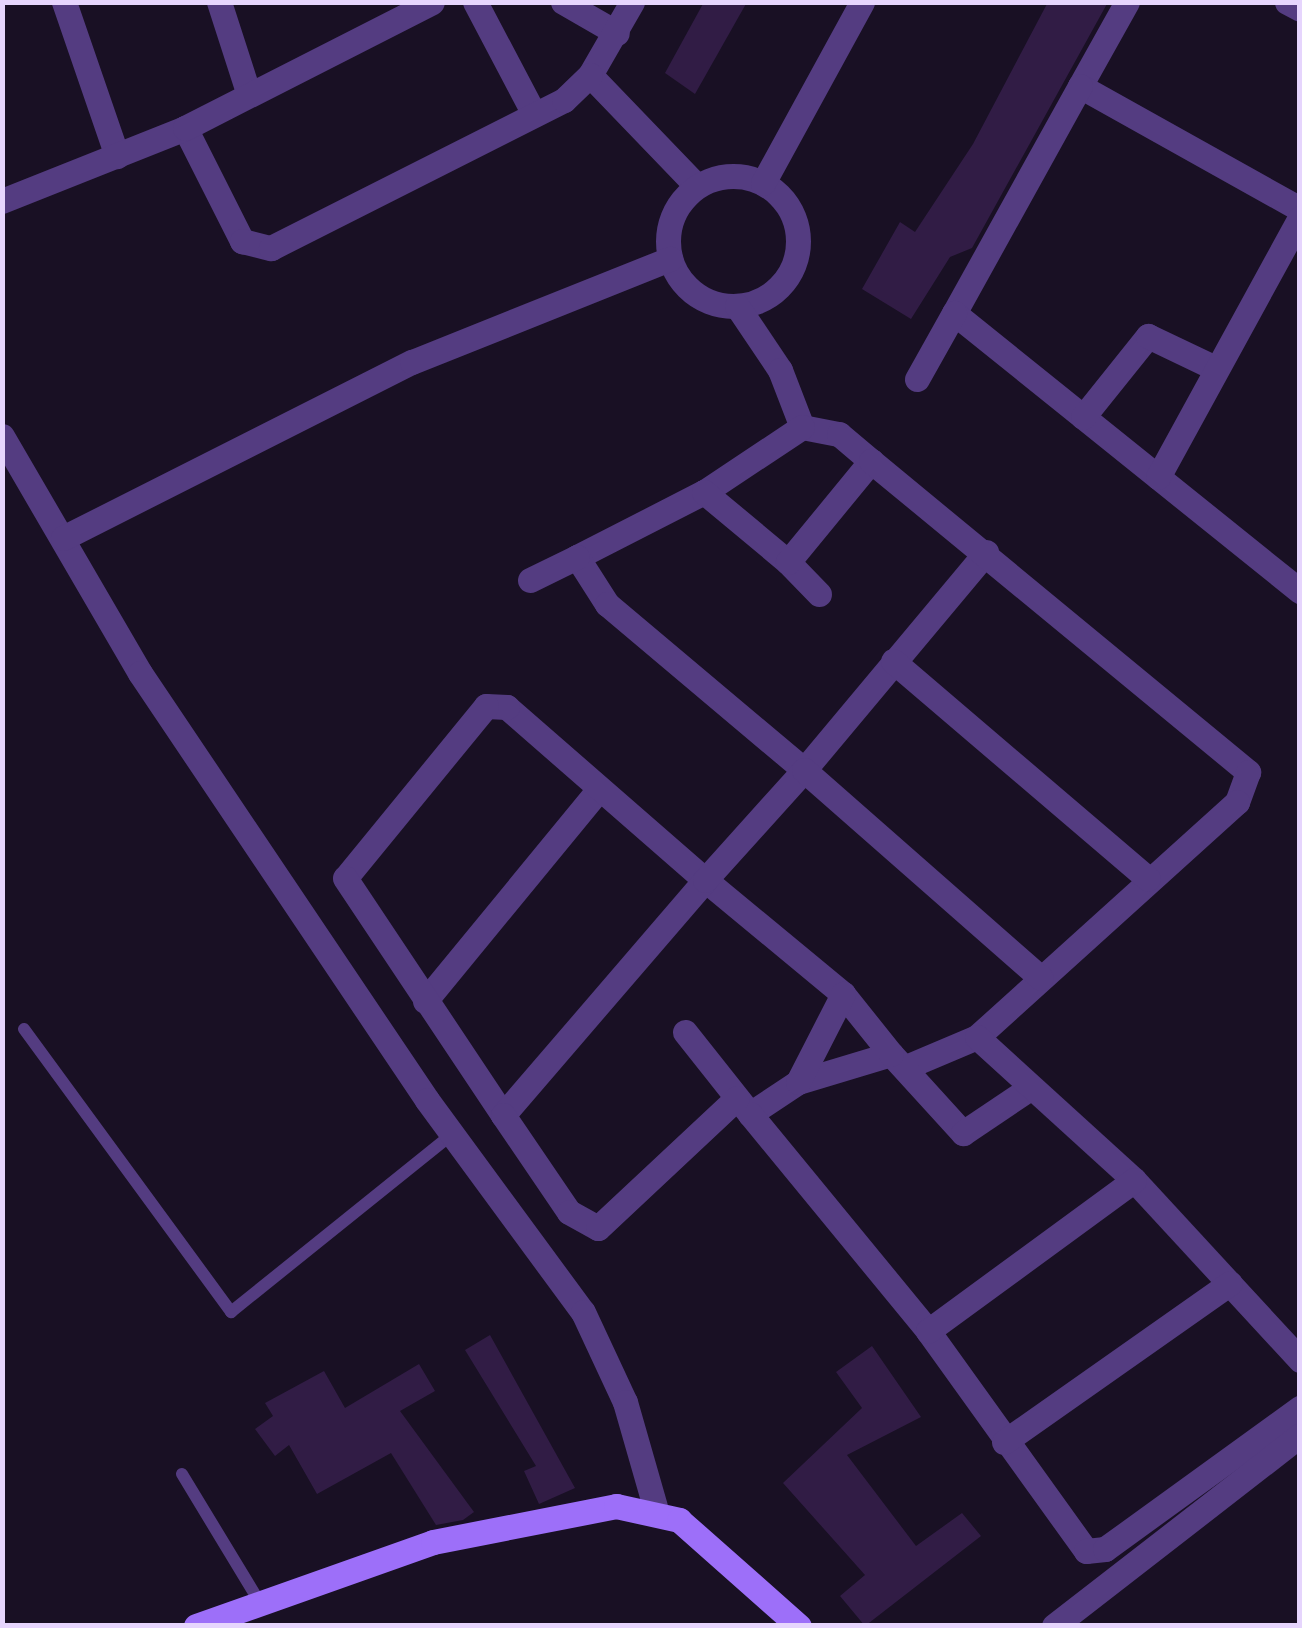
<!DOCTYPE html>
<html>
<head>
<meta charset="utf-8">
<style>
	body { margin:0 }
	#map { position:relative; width:1302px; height:1628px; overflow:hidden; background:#191024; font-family:Mulish,sans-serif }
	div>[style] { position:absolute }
	.building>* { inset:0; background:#311c45 }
	.lane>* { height:12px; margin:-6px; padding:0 6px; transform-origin:6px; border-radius:6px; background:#543c81 }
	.street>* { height:25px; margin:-12.5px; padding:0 12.5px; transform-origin:12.5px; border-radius:12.5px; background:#543c81 }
	.street>.ring { margin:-12.5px; padding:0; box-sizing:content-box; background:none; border:25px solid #543c81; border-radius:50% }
	.secondary>* { height:25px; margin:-12.5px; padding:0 12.5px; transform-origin:12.5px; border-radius:12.5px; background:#9d6ff9 }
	span { translate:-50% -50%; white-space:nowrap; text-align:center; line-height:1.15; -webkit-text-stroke:8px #191024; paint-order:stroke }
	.frame { position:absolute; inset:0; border:5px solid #e6d5fd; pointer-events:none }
</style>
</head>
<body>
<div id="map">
	<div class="building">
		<i style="clip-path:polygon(704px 2px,747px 2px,695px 94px,665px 73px)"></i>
		<i style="clip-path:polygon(1048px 2px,1108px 2px,972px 248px,950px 257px,911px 319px,862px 289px,900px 222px,915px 232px,973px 144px)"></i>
		<i style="clip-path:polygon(490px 1335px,575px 1488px,539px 1504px,524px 1471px,536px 1466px,465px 1350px)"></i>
		<i style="clip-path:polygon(872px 1346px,921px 1417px,847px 1455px,916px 1546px,962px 1513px,981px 1536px,865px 1626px,840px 1596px,865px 1575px,783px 1483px,862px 1408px,836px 1372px)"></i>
		<i style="clip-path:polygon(419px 1364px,435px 1391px,400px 1411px,474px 1512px,463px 1520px,436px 1525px,391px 1453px,317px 1494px,289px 1445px,275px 1456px,255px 1429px,273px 1416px,265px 1403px,324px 1371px,345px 1408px)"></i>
	</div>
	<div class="lane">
		<i style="left:24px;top:1029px;width:351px;rotate:53.8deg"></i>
		<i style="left:231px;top:1312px;width:284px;rotate:-38.8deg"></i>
		<i style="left:182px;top:1474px;width:151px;rotate:58.8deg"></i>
	</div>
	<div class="street">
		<i style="left:64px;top:2px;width:163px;rotate:71deg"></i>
		<i style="left:219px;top:2px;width:95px;rotate:72.1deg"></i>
		<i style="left:475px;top:2px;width:127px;rotate:62.2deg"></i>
		<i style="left:563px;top:2px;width:62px;rotate:29.9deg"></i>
		<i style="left:632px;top:2px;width:84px;rotate:119.9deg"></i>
		<i style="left:590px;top:75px;width:154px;rotate:46.1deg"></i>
		<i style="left:1287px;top:2px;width:15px;rotate:28deg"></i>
		<i style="left:1080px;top:86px;width:96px;rotate:-60.8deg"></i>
		<i style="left:185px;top:128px;width:127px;rotate:63.2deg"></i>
		<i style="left:242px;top:241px;width:30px;rotate:14deg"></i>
		<i style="left:271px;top:248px;width:328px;rotate:-26.8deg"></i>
		<i style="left:564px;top:100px;width:36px;rotate:-44deg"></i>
		<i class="ring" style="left:668px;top:176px;width:105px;height:105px"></i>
		<i style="left:763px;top:183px;width:206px;rotate:-61.3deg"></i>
		<i style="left:2px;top:201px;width:197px;rotate:-21.7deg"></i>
		<i style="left:185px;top:128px;width:277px;rotate:-27deg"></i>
		<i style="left:1300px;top:209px;width:252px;rotate:-150.8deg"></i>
		<i style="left:1080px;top:86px;width:260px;rotate:119deg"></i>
		<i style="left:954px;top:313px;width:444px;rotate:38.8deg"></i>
		<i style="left:737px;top:306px;width:77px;rotate:56.1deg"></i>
		<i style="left:780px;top:370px;width:61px;rotate:68.9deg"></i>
		<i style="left:802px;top:427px;width:38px;rotate:11deg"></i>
		<i style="left:839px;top:434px;width:42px;rotate:40.2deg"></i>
		<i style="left:917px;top:379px;width:76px;rotate:-60.7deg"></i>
		<i style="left:1083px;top:417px;width:104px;rotate:-51.3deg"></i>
		<i style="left:1148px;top:336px;width:74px;rotate:25.5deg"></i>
		<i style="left:802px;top:427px;width:118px;rotate:146.4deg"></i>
		<i style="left:704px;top:492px;width:143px;rotate:152.9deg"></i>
		<i style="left:577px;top:557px;width:56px;rotate:57.4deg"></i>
		<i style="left:607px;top:604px;width:258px;rotate:40.1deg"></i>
		<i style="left:804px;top:770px;width:284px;rotate:-50.1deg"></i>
		<i style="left:2px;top:436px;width:274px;rotate:59.8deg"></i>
		<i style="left:140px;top:673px;width:514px;rotate:56.09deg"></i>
		<i style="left:427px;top:1100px;width:263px;rotate:53.7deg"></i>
		<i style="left:583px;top:1312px;width:99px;rotate:65deg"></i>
		<i style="left:625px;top:1402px;width:112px;rotate:74deg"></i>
		<i style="left:1158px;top:477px;width:295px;rotate:-61.3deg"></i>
		<i style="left:704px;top:492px;width:109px;rotate:39.8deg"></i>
		<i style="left:63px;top:538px;width:391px;rotate:-26.8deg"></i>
		<i style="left:412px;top:362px;width:278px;rotate:-21.8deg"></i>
		<i style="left:530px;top:580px;width:52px;rotate:-26.1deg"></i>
		<i style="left:819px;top:594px;width:45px;rotate:-134.1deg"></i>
		<i style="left:788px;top:562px;width:131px;rotate:-50.6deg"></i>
		<i style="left:871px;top:461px;width:489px;rotate:39.5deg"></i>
		<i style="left:1248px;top:772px;width:32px;rotate:110deg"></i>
		<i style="left:1237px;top:802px;width:350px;rotate:137.9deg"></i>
		<i style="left:977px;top:1037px;width:77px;rotate:157.1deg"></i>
		<i style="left:893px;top:661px;width:335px;rotate:40.5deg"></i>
		<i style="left:425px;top:1001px;width:274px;rotate:-50.6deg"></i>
		<i style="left:685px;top:1032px;width:105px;rotate:51.6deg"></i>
		<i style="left:750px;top:1114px;width:58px;rotate:-33.7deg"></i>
		<i style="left:798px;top:1082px;width:97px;rotate:-16.8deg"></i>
		<i style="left:891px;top:1054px;width:107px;rotate:47.7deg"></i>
		<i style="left:963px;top:1133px;width:81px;rotate:-33.9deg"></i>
		<i style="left:977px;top:1037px;width:212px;rotate:42.3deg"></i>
		<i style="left:1134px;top:1180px;width:245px;rotate:47.3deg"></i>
		<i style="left:891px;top:1054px;width:77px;rotate:-128.7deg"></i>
		<i style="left:843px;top:994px;width:179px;rotate:-140.4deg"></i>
		<i style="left:705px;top:880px;width:263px;rotate:-138.9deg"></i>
		<i style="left:507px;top:707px;width:21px;rotate:-177deg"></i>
		<i style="left:486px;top:706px;width:222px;rotate:129.3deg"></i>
		<i style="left:345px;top:878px;width:285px;rotate:56.3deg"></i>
		<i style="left:503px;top:1115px;width:310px;rotate:-49.3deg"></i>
		<i style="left:705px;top:880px;width:148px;rotate:-48deg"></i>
		<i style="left:804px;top:770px;width:315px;rotate:41.3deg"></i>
		<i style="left:798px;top:1082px;width:99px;rotate:-62.9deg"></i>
		<i style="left:750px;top:1114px;width:281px;rotate:50.6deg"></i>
		<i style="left:928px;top:1331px;width:271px;rotate:54.3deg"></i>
		<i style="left:1086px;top:1551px;width:19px;rotate:-6deg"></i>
		<i style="left:1105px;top:1549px;width:241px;rotate:-35.9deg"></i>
		<i style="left:503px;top:1115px;width:117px;rotate:55.8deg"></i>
		<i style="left:569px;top:1212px;width:33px;rotate:29deg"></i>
		<i style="left:598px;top:1228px;width:190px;rotate:-43.1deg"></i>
		<i style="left:928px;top:1331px;width:255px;rotate:-36.2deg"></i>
		<i style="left:1004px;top:1442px;width:276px;rotate:-35.1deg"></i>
		<i style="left:1054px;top:1626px;width:311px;rotate:-37.8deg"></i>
	</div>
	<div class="secondary">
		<i style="left:196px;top:1626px;width:251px;rotate:-19.5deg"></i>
		<i style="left:433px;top:1542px;width:187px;rotate:-11.1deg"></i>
		<i style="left:616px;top:1506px;width:65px;rotate:12.5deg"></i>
		<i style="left:679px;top:1520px;width:160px;rotate:41.5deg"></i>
	</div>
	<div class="frame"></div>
</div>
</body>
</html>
